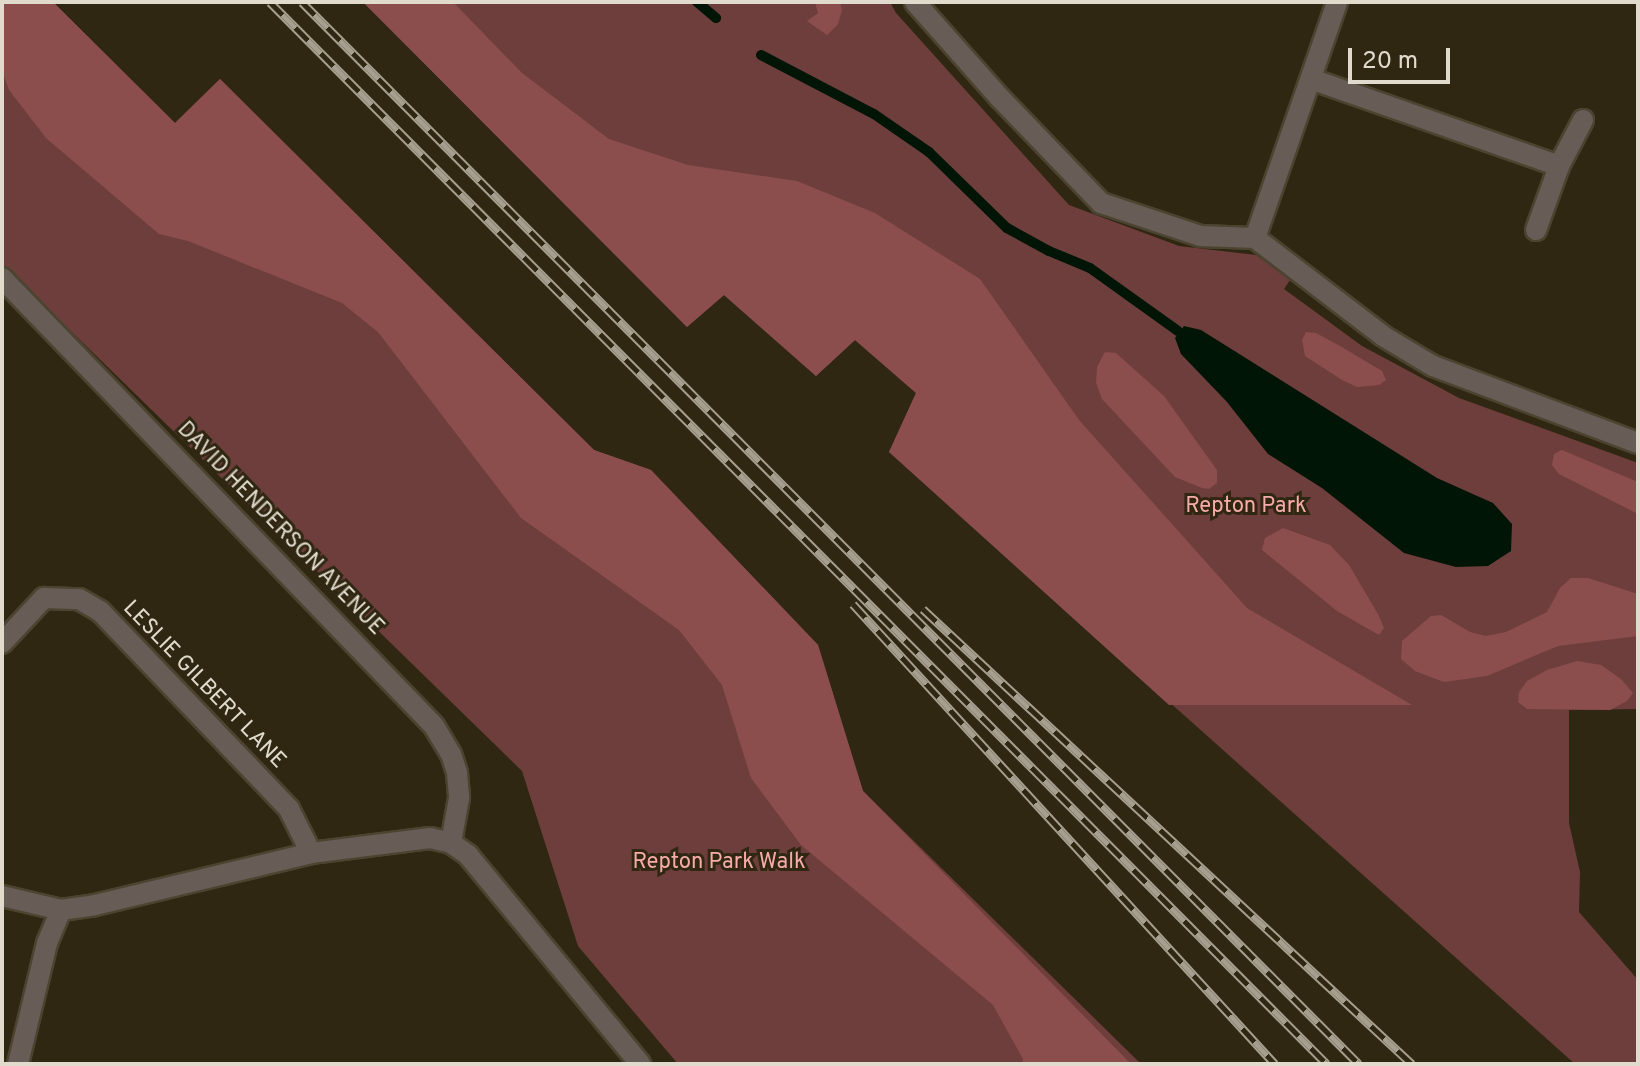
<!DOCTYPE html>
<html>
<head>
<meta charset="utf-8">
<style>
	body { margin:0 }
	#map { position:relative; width:1640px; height:1066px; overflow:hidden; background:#302712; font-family:Overpass,sans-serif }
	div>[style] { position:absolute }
	.green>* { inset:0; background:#6e3e3d }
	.forest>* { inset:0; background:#8b4e4d }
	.water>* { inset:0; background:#001505 }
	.stream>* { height:10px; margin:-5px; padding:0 5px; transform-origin:5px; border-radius:5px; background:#001505 }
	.roads { filter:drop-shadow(2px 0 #4c4430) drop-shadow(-2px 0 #4c4430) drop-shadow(0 2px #4c4430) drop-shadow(0 -2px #4c4430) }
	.street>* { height:20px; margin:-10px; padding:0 10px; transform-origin:10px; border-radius:10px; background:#675d56 }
	.rail>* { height:9px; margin-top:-4.5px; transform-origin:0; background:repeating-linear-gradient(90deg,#302712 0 18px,#a69f8f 0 36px); box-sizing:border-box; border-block:2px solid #a69f8f }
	span { translate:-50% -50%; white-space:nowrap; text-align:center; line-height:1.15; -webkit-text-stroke:6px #302712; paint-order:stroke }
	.park-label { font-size:22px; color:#f8acaa }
	.street-label { font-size:22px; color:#e1dbce }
	.frame { position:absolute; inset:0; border:4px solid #e1dbce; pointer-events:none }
	.scale { position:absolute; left:1348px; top:48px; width:102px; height:36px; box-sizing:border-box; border:4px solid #e1dbce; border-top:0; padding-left:10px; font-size:24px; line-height:28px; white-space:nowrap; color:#e1dbce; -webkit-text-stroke:6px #302712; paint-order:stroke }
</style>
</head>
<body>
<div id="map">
	<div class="green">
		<i style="clip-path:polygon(2px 2px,53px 2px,175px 123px,220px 79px,594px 450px,651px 470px,818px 645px,863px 791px,1141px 1064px,678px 1064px,578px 946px,522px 771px,2px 264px)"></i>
		<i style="clip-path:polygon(363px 2px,890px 2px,896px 13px,1069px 205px,1179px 246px,1256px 255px,1290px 280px,1284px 289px,1362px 346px,1459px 398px,1638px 463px,1638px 709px,1569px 710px,1569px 823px,1580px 872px,1579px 912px,1638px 980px,1638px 1064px,1575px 1064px,889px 452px,916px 393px,855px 340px,816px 376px,724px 295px,687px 327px)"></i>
	</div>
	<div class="forest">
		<i style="clip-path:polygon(2px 2px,53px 2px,175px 123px,220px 79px,594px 450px,651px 470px,818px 645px,863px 791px,1131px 1064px,1022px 1064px,1023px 1059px,993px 1005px,801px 845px,751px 778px,722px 685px,679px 630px,521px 518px,378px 332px,342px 303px,188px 241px,159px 234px,46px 138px,9px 90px,2px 70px)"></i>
		<i style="clip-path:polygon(363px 2px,453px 2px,522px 73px,609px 139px,688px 165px,797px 181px,875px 213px,980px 279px,1079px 420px,1247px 608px,1412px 705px,1169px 705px,889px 452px,916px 393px,855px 340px,816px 376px,724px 295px,687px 327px)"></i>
		<i style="clip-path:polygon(815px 2px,840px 2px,842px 10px,838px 24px,827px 35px,807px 21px,818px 13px)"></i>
		<i style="clip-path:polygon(1306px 332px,1316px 333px,1340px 346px,1382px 371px,1386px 380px,1379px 385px,1357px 387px,1342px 380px,1305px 356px,1302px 340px)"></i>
		<i style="clip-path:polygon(1105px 352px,1116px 353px,1164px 396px,1217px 470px,1217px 483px,1209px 489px,1202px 488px,1175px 477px,1102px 399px,1096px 383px,1097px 367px)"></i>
		<i style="clip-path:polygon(1562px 450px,1638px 482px,1638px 514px,1559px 474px,1552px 465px,1554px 454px)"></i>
		<i style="clip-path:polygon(1283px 528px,1330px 545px,1349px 565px,1378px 614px,1384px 628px,1379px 635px,1337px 611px,1262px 550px,1265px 538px)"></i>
		<i style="clip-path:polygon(1571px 578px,1588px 578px,1638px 594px,1638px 636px,1558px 646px,1487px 676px,1444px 682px,1415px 671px,1401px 659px,1402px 641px,1431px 616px,1441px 615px,1470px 632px,1486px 636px,1506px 632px,1547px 612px,1560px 588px)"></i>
		<i style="clip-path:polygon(1577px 661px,1601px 665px,1621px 679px,1633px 693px,1627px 701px,1610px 710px,1527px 709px,1518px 702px,1519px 692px,1527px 681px,1547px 670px)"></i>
	</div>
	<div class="water">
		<i style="clip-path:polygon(1184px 326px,1201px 330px,1437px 478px,1493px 503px,1512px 524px,1511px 551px,1488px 566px,1456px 567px,1404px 553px,1322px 488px,1268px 454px,1227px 402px,1181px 354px,1175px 338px)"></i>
	</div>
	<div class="stream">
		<i style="left:697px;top:2px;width:25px;rotate:40deg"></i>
		<i style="left:761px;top:55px;width:127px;rotate:27.6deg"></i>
		<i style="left:874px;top:114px;width:67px;rotate:34.6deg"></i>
		<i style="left:929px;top:152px;width:109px;rotate:44.3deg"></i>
		<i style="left:1007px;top:228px;width:48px;rotate:28.7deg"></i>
		<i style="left:1049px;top:251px;width:44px;rotate:22.5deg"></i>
		<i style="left:1090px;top:268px;width:108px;rotate:35.6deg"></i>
	</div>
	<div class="roads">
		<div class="street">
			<i style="left:915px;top:2px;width:128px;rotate:48.5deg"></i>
			<i style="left:1000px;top:98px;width:146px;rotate:46.1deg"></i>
			<i style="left:1101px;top:203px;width:104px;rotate:18.4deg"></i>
			<i style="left:1200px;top:236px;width:55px;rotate:2.1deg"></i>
			<i style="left:1255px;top:238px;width:161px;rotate:37.4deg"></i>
			<i style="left:1383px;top:336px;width:58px;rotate:31deg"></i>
			<i style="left:1433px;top:366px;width:219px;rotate:20.6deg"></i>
			<i style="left:1311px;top:79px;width:263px;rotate:19.3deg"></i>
			<i style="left:1536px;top:230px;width:68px;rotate:-70.2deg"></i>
			<i style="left:1559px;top:166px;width:52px;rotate:-62.4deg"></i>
			<i style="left:1255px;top:238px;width:250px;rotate:-70.8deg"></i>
			<i style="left:2px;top:278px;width:622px;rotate:46.04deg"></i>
			<i style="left:434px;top:726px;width:33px;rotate:59deg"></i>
			<i style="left:451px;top:754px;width:20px;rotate:72deg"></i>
			<i style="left:457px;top:773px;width:25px;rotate:85deg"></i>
			<i style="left:459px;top:798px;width:46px;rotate:100.1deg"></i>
			<i style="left:2px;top:643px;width:62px;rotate:-47deg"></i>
			<i style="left:44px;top:598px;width:35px;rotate:2deg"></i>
			<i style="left:79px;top:599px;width:24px;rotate:30deg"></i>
			<i style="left:100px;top:611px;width:274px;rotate:46.3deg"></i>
			<i style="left:289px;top:809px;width:49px;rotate:63.4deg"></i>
			<i style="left:2px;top:896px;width:61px;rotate:13.3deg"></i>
			<i style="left:61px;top:910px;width:34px;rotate:-8deg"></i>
			<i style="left:95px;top:905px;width:222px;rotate:-13.5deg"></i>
			<i style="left:311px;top:853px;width:120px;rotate:-7.2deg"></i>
			<i style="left:430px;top:838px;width:22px;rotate:13deg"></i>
			<i style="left:451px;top:843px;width:21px;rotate:35deg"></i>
			<i style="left:468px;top:855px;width:271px;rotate:50.5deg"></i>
			<i style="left:18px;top:1064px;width:124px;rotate:-76.5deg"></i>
			<i style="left:47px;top:943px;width:36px;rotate:-67deg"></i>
		</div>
	</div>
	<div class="rail">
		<i style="left:270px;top:2px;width:1498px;rotate:45.14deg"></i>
		<i style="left:302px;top:2px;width:1498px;rotate:45.14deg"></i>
		<i style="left:853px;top:604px;width:624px;rotate:47.47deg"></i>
		<i style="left:923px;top:609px;width:668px;rotate:42.94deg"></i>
	</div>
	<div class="park-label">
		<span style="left:1246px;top:507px">Repton Park</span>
		<span style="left:719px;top:863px">Repton Park Walk</span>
	</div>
	<div class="street-label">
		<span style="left:280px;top:529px;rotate:46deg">DAVID HENDERSON AVENUE</span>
		<span style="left:204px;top:685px;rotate:46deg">LESLIE GILBERT LANE</span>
	</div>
	<div class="frame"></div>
	<div class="scale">20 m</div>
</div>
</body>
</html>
